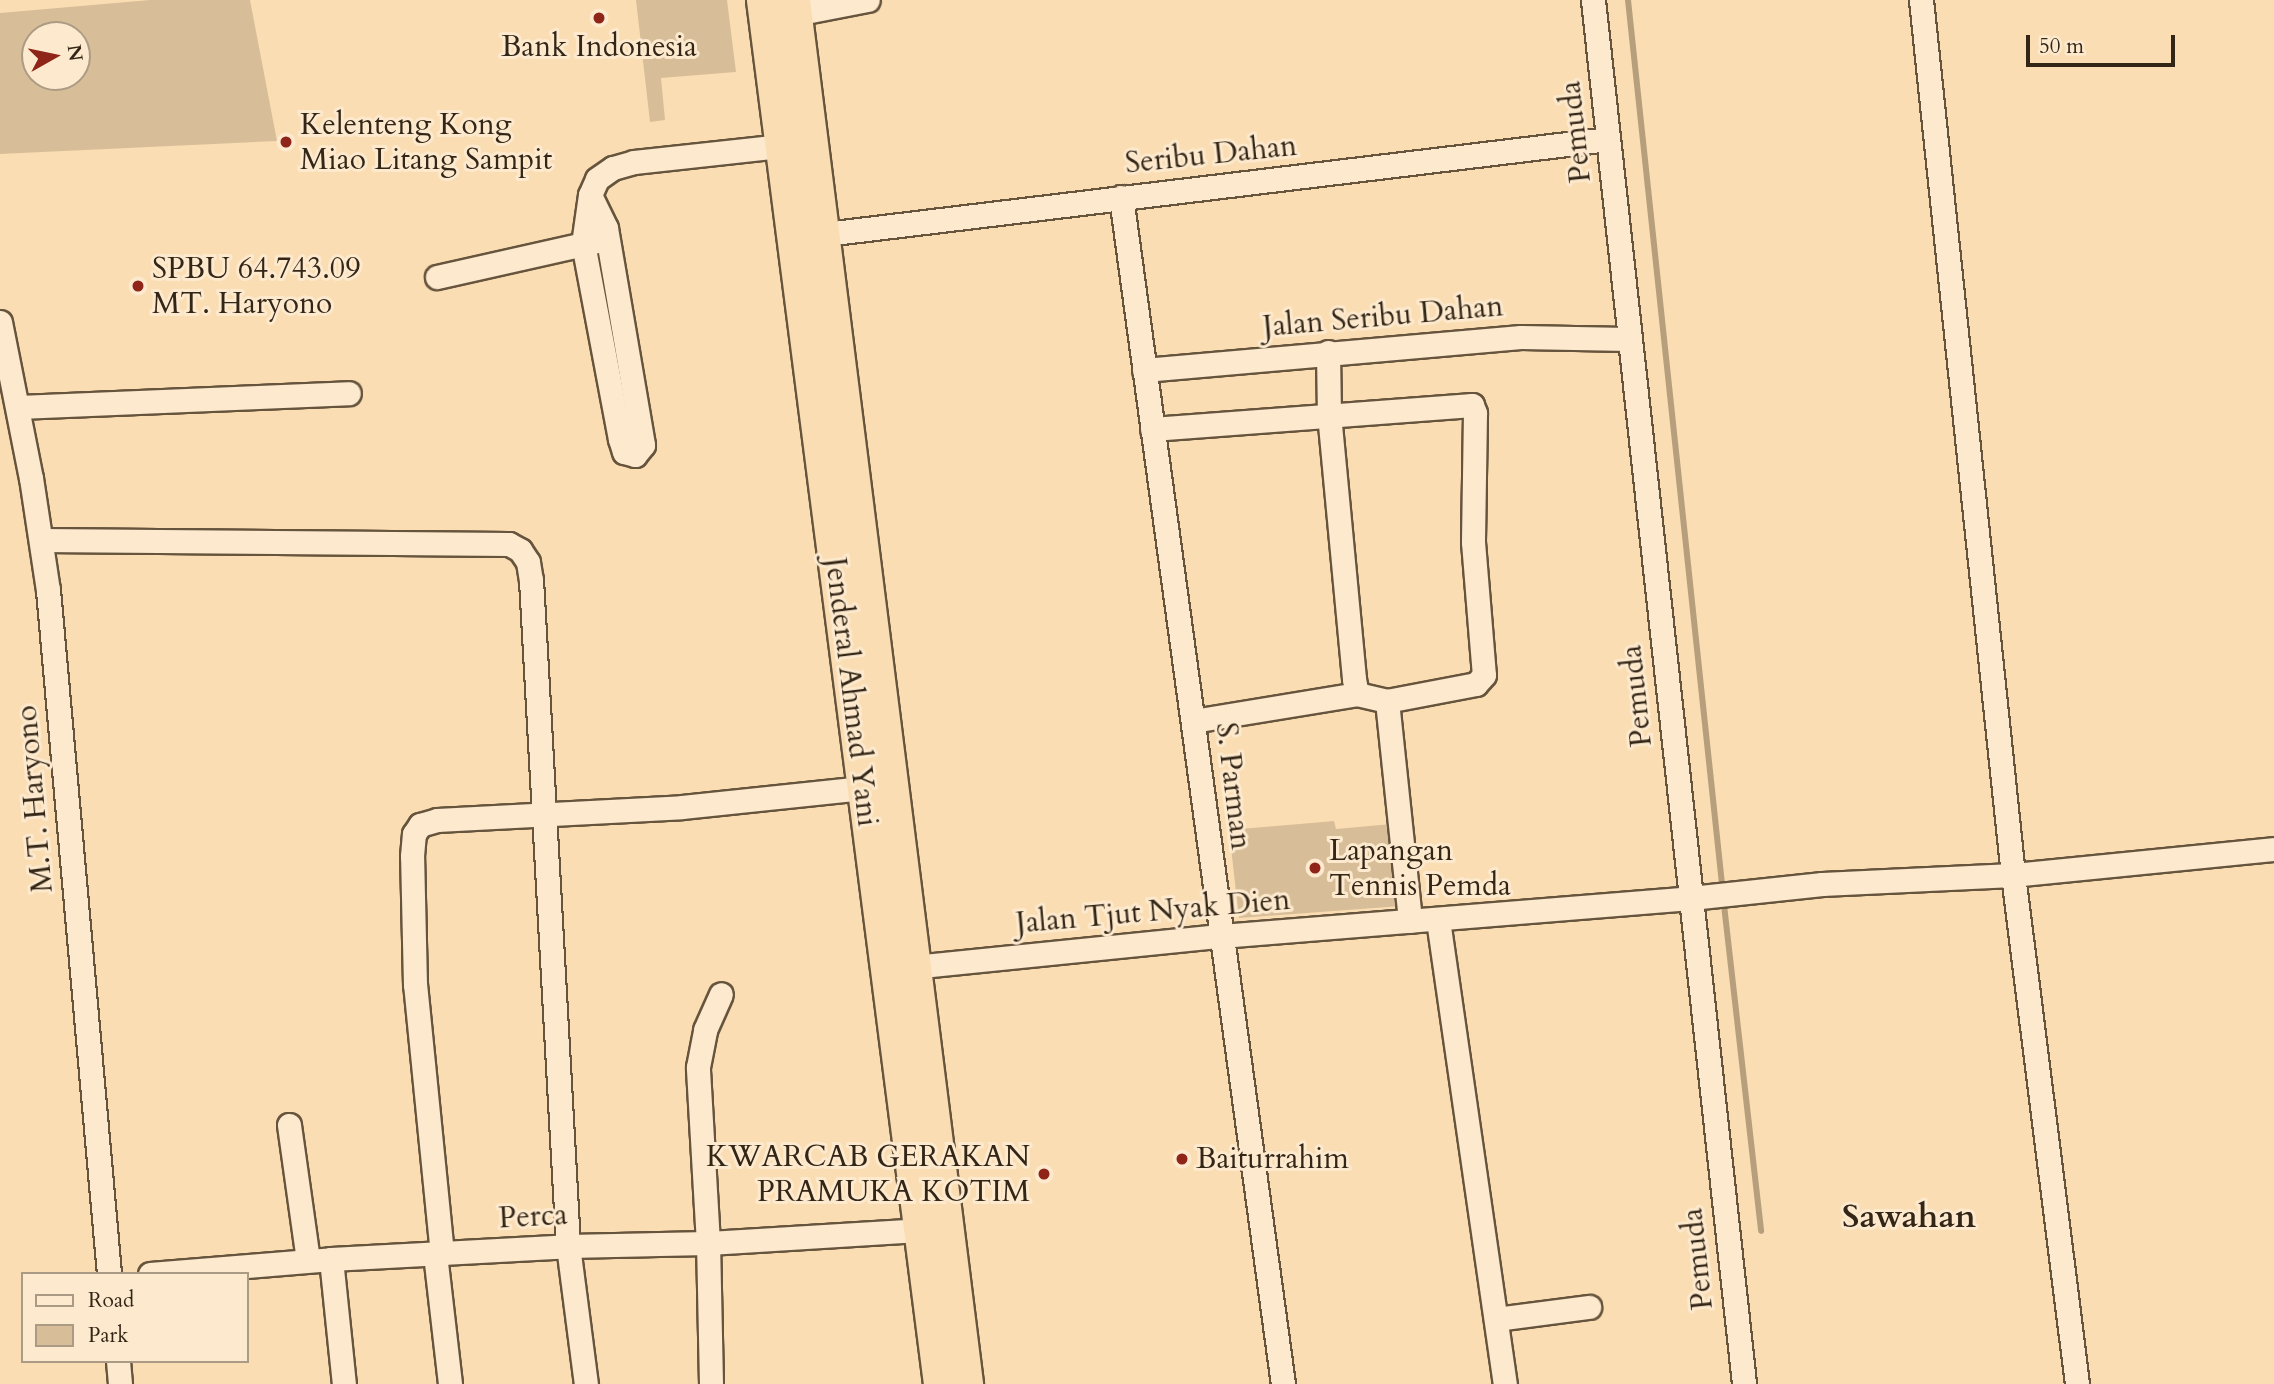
<!DOCTYPE html>
<html>
<head>
<meta charset="utf-8">
<style>
	body { margin:0 }
	#map { position:relative; width:2274px; height:1384px; overflow:hidden; background:#faddb3; font-family:Cardo,serif }
	div>[style] { position:absolute }
	.green>* { inset:0; background:#d8be98 }
	.stream>* { height:6px; margin:-3px; padding:0 3px; transform-origin:3px; border-radius:3px; background:#b79f7e }
	.roads { filter:drop-shadow(2px 0 #66543d) drop-shadow(-2px 0 #66543d) drop-shadow(0 2px #66543d) drop-shadow(0 -2px #66543d) }
	.minor>* { height:23px; margin:-11.5px; padding:0 11.5px; transform-origin:11.5px; border-radius:11.5px; background:#fce9ce }
	.highway>* { height:33px; margin:-16.5px; padding:0 16.5px; transform-origin:16.5px; border-radius:16.5px; background:#faddb3 }
	.dots>* { width:19px; height:19px; translate:-50% -50%; box-sizing:border-box; border:4px solid #fce9ce; border-radius:50% }
	span { translate:-50% -50%; white-space:nowrap; text-align:center; line-height:1.15; -webkit-text-stroke:6px #fce9ce; paint-order:stroke }
	.poi-label { font-size:30px; color:#342616 }
	.left { translate:0 -50%; text-align:left }
	.right { translate:-100% -50%; text-align:right }
	.street-label { font-size:30px; color:#342616 }
	.quarter-label { font-size:33px; color:#342616; font-weight:700 }
	.legend { position:absolute; left:21px; top:1272px; width:228px; height:91px; box-sizing:border-box; background:#fce9ce; border:2px solid #ac9b84; margin:0; padding:9px 12px; list-style:none; font-size:21px; color:#342616 }
	.legend li { display:flex; align-items:center; gap:14px; height:35px }
	.legend b { width:35px; border:2px solid #ac9b84 }
	.north { position:absolute; left:21px; top:21px; width:70px; height:70px; box-sizing:border-box; background:#fce9ce; border:2px solid #ac9b84; border-radius:50%; rotate:81deg; font-size:19px; font-weight:700; line-height:28px; text-align:center; color:#342616 }
	.north::after { content:''; display:block; margin:auto; width:24px; height:32px; background:#8f2418; clip-path:polygon(50% 0,100% 100%,50% 72%,0 100%) }
	.scale { position:absolute; left:2026px; top:35px; width:149px; height:32px; box-sizing:border-box; border:4px solid #342616; border-top:0; padding-left:9px; font-size:21px; line-height:24px; white-space:nowrap; color:#342616; -webkit-text-stroke:5px #fce9ce; paint-order:stroke }
</style>
</head>
<body>
<div id="map">
	<div class="green">
		<i style="clip-path:polygon(evenodd,150px 0,250px 0,277px 141px,0 154px,0 13px,150px 0,77px 35px,77px 77px,35px 77px,35px 35px,77px 35px)"></i>
		<i style="clip-path:polygon(636px 0,727px 0,736px 72px,661px 78px,665px 120px,650px 122px)"></i>
		<i style="clip-path:polygon(1334px 821px,1336px 829px,1392px 824px,1401px 906px,1239px 918px,1229px 830px)"></i>
	</div>
	<div class="stream">
		<i style="left:1628px;top:0;width:889px;rotate:83.93deg"></i>
		<i style="left:1724px;top:905px;width:328px;rotate:83.5deg"></i>
	</div>
	<div class="roads">
		<div class="minor">
			<i style="left:1593px;top:0;width:1392px;rotate:83.77deg"></i>
			<i style="left:1921px;top:0;width:880px;rotate:84deg"></i>
			<i style="left:2013px;top:875px;width:513px;rotate:82.83deg"></i>
			<i style="left:795px;top:14px;width:74px;rotate:-10.9deg"></i>
			<i style="left:590px;top:195px;width:37px;rotate:64deg"></i>
			<i style="left:606px;top:228px;width:220px;rotate:80.3deg"></i>
			<i style="left:643px;top:445px;width:13px;rotate:129deg"></i>
			<i style="left:635px;top:455px;width:11px;rotate:-165deg"></i>
			<i style="left:624px;top:452px;width:14px;rotate:-107deg"></i>
			<i style="left:620px;top:439px;width:198px;rotate:-100.7deg"></i>
			<i style="left:583px;top:244px;width:49px;rotate:-81.9deg"></i>
			<i style="left:590px;top:195px;width:17px;rotate:-66deg"></i>
			<i style="left:597px;top:179px;width:19px;rotate:-35deg"></i>
			<i style="left:613px;top:168px;width:22px;rotate:-16deg"></i>
			<i style="left:634px;top:162px;width:149px;rotate:-6.2deg"></i>
			<i style="left:1121px;top:197px;width:1198px;rotate:82.23deg"></i>
			<i style="left:809px;top:236px;width:805px;rotate:-6.92deg"></i>
			<i style="left:437px;top:277px;width:164px;rotate:-12.7deg"></i>
			<i style="left:0;top:322px;width:159px;rotate:78.8deg"></i>
			<i style="left:31px;top:478px;width:113px;rotate:81.4deg"></i>
			<i style="left:48px;top:590px;width:687px;rotate:84.9deg"></i>
			<i style="left:1328px;top:352px;width:62px;rotate:89.1deg"></i>
			<i style="left:1329px;top:414px;width:266px;rotate:84.6deg"></i>
			<i style="left:1354px;top:679px;width:15px;rotate:79deg"></i>
			<i style="left:1357px;top:694px;width:31px;rotate:13deg"></i>
			<i style="left:1387px;top:701px;width:221px;rotate:84deg"></i>
			<i style="left:1144px;top:370px;width:378px;rotate:-5deg"></i>
			<i style="left:1521px;top:337px;width:107px;rotate:1.1deg"></i>
			<i style="left:18px;top:407px;width:331px;rotate:-2.4deg"></i>
			<i style="left:1152px;top:429px;width:321px;rotate:-4.3deg"></i>
			<i style="left:1472px;top:405px;width:9px;rotate:69deg"></i>
			<i style="left:1475px;top:413px;width:129px;rotate:90.9deg"></i>
			<i style="left:1473px;top:542px;width:133px;rotate:85.3deg"></i>
			<i style="left:1484px;top:675px;width:12px;rotate:132deg"></i>
			<i style="left:1476px;top:684px;width:91px;rotate:169.2deg"></i>
			<i style="left:42px;top:540px;width:467px;rotate:0.5deg"></i>
			<i style="left:509px;top:544px;width:13px;rotate:29deg"></i>
			<i style="left:520px;top:550px;width:14px;rotate:56deg"></i>
			<i style="left:528px;top:562px;width:18px;rotate:81deg"></i>
			<i style="left:531px;top:580px;width:667px;rotate:86.82deg"></i>
			<i style="left:568px;top:1246px;width:139px;rotate:82.6deg"></i>
			<i style="left:1193px;top:721px;width:166px;rotate:-9.3deg"></i>
			<i style="left:1438px;top:920px;width:469px;rotate:81.8deg"></i>
			<i style="left:913px;top:967px;width:309px;rotate:-5.8deg"></i>
			<i style="left:1220px;top:936px;width:473px;rotate:-4.6deg"></i>
			<i style="left:1691px;top:898px;width:132px;rotate:-6.1deg"></i>
			<i style="left:1822px;top:884px;width:191px;rotate:-2.7deg"></i>
			<i style="left:2013px;top:875px;width:262px;rotate:-5.7deg"></i>
			<i style="left:289px;top:1125px;width:136px;rotate:82deg"></i>
			<i style="left:435px;top:1254px;width:131px;rotate:83.4deg"></i>
			<i style="left:442px;top:1254px;width:270px;rotate:-95.7deg"></i>
			<i style="left:415px;top:985px;width:129px;rotate:-91.3deg"></i>
			<i style="left:412px;top:856px;width:22px;rotate:-85deg"></i>
			<i style="left:414px;top:834px;width:11px;rotate:-56deg"></i>
			<i style="left:420px;top:825px;width:18px;rotate:-16deg"></i>
			<i style="left:437px;top:820px;width:245px;rotate:-3deg"></i>
			<i style="left:682px;top:807px;width:182px;rotate:-6deg"></i>
			<i style="left:331px;top:1259px;width:126px;rotate:84.1deg"></i>
			<i style="left:150px;top:1274px;width:182px;rotate:-4.7deg"></i>
			<i style="left:331px;top:1259px;width:237px;rotate:-3.1deg"></i>
			<i style="left:568px;top:1246px;width:140px;rotate:-1.2deg"></i>
			<i style="left:708px;top:1243px;width:212px;rotate:-3.5deg"></i>
			<i style="left:1496px;top:1319px;width:94px;rotate:-7.4deg"></i>
			<i style="left:118px;top:1361px;width:23px;rotate:85deg"></i>
			<i style="left:711px;top:1384px;width:141px;rotate:-91.2deg"></i>
			<i style="left:708px;top:1243px;width:176px;rotate:-93.3deg"></i>
			<i style="left:698px;top:1067px;width:38px;rotate:-79deg"></i>
			<i style="left:705px;top:1030px;width:39px;rotate:-66deg"></i>
		</div>
		<div class="highway">
			<i style="left:763px;top:0;width:1395px;rotate:82.71deg"></i>
			<i style="left:793px;top:0;width:1395px;rotate:82.87deg"></i>
		</div>
	</div>
	<div class="dots">
		<i style="left:599px;top:18px;background:#8f2418"></i>
		<i style="left:286px;top:142px;background:#8f2418"></i>
		<i style="left:138px;top:286px;background:#8f2418"></i>
		<i style="left:1315px;top:868px;background:#8f2418"></i>
		<i style="left:1182px;top:1159px;background:#8f2418"></i>
		<i style="left:1044px;top:1174px;background:#8f2418"></i>
	</div>
	<div class="poi-label">
		<span style="left:599px;top:47px">Bank Indonesia</span>
		<span class="left" style="left:300px;top:142px">Kelenteng Kong<br>Miao Litang Sampit</span>
		<span class="left" style="left:152px;top:286px">SPBU 64.743.09<br>MT. Haryono</span>
		<span class="left" style="left:1329px;top:868px">Lapangan<br>Tennis Pemda</span>
		<span class="right" style="left:1030px;top:1174px">KWARCAB GERAKAN<br>PRAMUKA KOTIM</span>
		<span class="left" style="left:1196px;top:1159px">Baiturrahim</span>
	</div>
	<div class="street-label">
		<span style="left:1576px;top:132px;rotate:-96deg">Pemuda</span>
		<span style="left:1211px;top:155px;rotate:-6deg">Seribu Dahan</span>
		<span style="left:1383px;top:317px;rotate:-5deg">Jalan Seribu Dahan</span>
		<span style="left:851px;top:692px;rotate:83deg">Jenderal Ahmad Yani</span>
		<span style="left:1637px;top:696px;rotate:-96deg">Pemuda</span>
		<span style="left:1233px;top:786px;rotate:83deg">S. Parman</span>
		<span style="left:35px;top:799px;rotate:-95deg">M.T. Haryono</span>
		<span style="left:1153px;top:912px;rotate:-5deg">Jalan Tjut Nyak Dien</span>
		<span style="left:533px;top:1217px;rotate:-3deg">Perca</span>
		<span style="left:1698px;top:1259px;rotate:-96deg">Pemuda</span>
	</div>
	<div class="quarter-label">
		<span style="left:1909px;top:1217px">Sawahan</span>
	</div>
	<ul class="legend">
	<li><b style="height:9px;background:#fce9ce"></b>Road</li>
	<li><b style="height:19px;background:#d8be98"></b>Park</li>
	</ul>
	<div class="north">N</div>
	<div class="scale">50 m</div>
</div>
</body>
</html>
